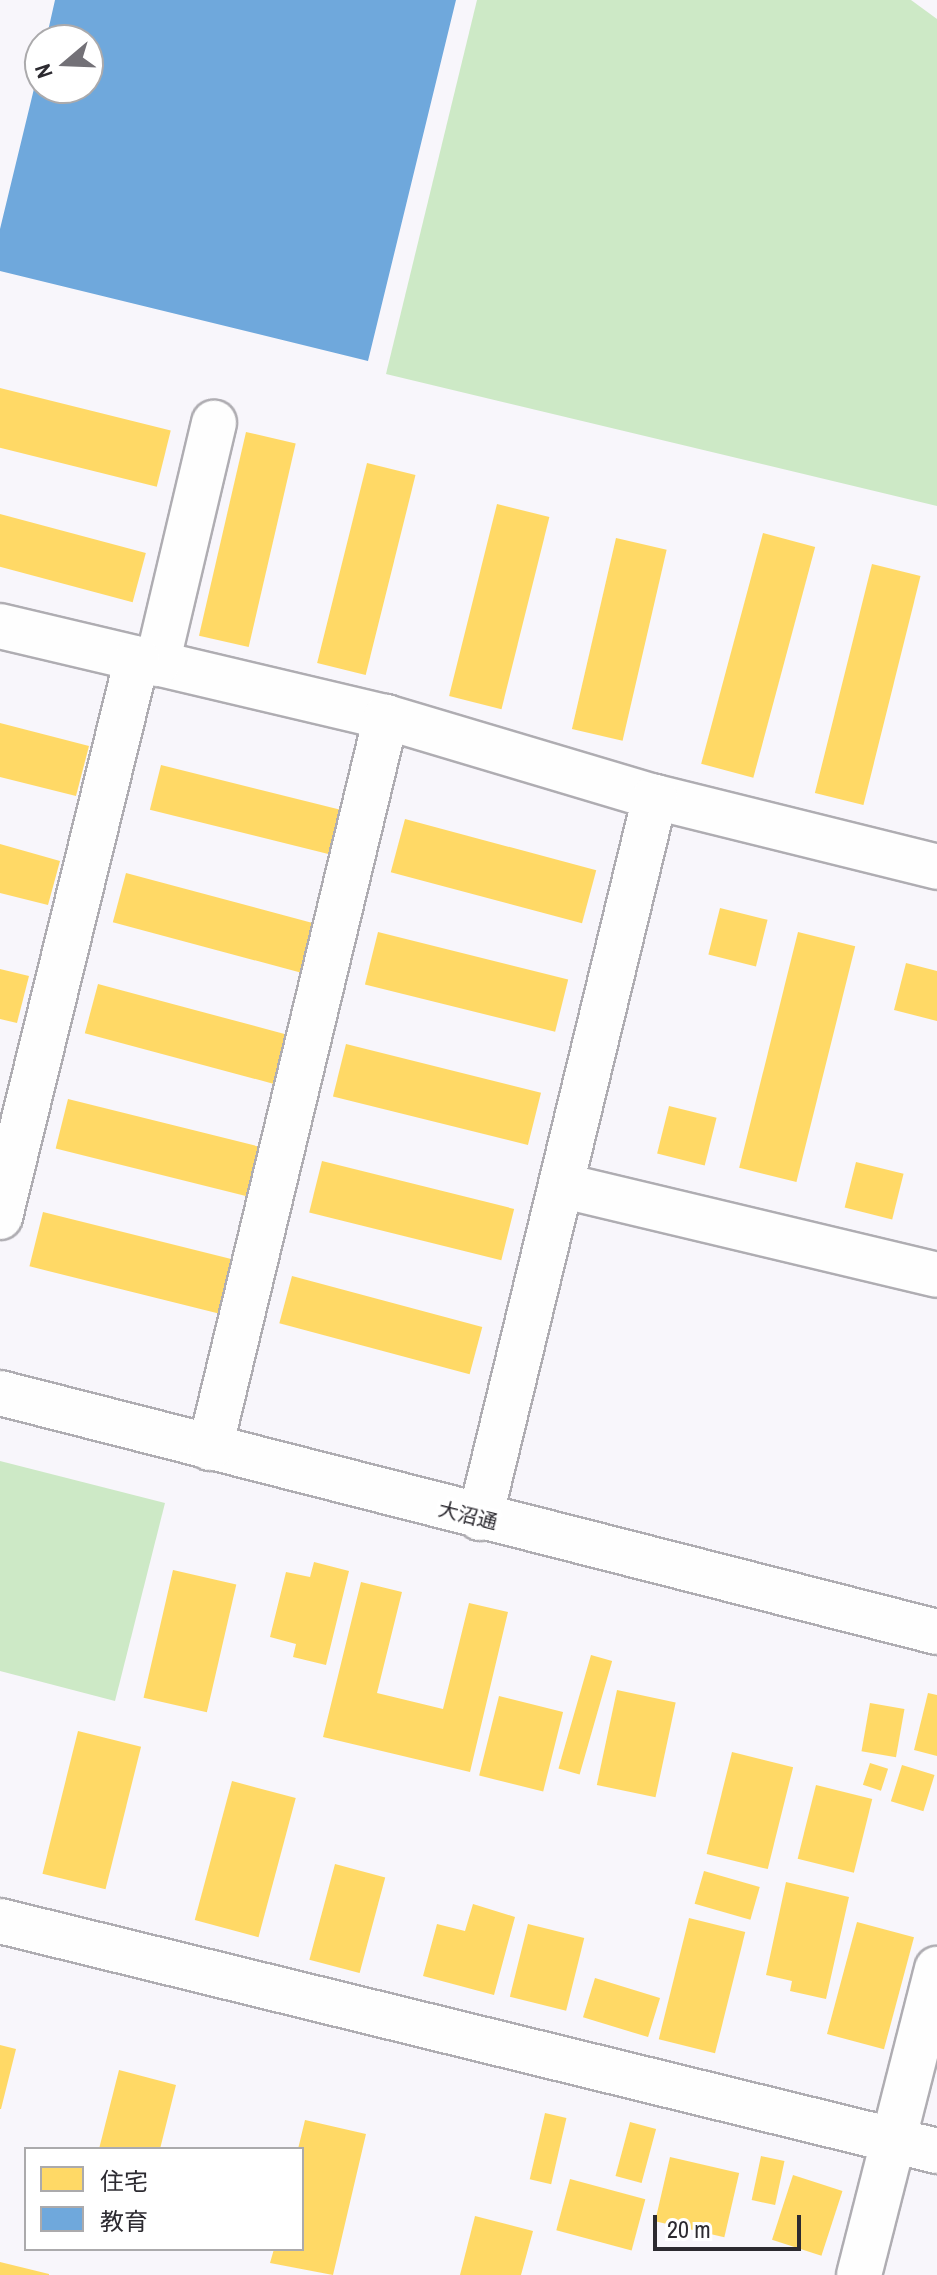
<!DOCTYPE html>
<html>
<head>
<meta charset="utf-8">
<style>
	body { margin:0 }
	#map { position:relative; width:937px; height:2275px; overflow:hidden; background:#f8f6fb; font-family:"Archivo Narrow","Noto Sans JP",sans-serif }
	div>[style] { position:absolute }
	.green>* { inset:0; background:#cde9c6 }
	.homes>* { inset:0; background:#ffd966; transform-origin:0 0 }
	.schools>* { inset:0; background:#6fa8dc }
	.roads { filter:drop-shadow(2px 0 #afadb2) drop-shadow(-2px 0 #afadb2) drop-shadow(0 2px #afadb2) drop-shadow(0 -2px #afadb2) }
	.minor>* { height:44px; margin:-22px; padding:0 22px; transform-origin:22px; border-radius:22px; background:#fefefe }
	span { translate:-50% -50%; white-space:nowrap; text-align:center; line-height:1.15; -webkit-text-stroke:8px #fff; paint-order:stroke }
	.street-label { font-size:20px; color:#2c2a30 }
	.legend { position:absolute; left:24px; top:2147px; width:280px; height:104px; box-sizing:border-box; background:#fff; border:2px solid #abaaac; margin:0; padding:10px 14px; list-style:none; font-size:24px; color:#2c2a30 }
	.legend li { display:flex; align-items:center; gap:16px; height:40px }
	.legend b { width:40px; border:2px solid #abaaac }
	.north { position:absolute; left:24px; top:24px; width:80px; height:80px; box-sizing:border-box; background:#fff; border:2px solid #abaaac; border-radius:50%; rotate:251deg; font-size:22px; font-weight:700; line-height:32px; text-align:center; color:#2c2a30 }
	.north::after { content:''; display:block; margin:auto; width:28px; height:36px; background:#737177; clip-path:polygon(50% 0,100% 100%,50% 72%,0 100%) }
	.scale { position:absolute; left:653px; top:2215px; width:148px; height:36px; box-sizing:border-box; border:4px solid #2c2a30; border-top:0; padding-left:10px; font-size:24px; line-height:28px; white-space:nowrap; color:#2c2a30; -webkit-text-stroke:6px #fff; paint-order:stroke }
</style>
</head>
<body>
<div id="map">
	<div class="green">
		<i style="clip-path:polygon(477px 0,911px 0,937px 19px,937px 506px,386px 374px)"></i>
		<i style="clip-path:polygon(0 1461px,165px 1503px,115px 1701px,0 1671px)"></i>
	</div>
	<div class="homes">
		<i style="left:0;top:388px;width:176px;height:58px;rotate:14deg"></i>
		<i style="left:246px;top:432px;width:51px;height:209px;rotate:13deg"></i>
		<i style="left:367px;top:463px;width:50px;height:206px;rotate:14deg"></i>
		<i style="left:497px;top:504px;width:54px;height:198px;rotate:14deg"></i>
		<i style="left:0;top:514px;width:151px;height:51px;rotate:15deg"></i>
		<i style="left:763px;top:533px;width:54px;height:239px;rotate:15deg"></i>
		<i style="left:616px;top:538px;width:52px;height:196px;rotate:13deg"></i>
		<i style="left:872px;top:564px;width:50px;height:236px;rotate:14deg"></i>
		<i style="clip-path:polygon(0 723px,89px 746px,76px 796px,0 777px)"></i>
		<i style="left:161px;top:765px;width:188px;height:46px;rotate:14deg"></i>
		<i style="left:405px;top:819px;width:198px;height:55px;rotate:15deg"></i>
		<i style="clip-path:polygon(0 844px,60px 861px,48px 905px,0 893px)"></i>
		<i style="left:126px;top:873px;width:197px;height:51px;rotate:15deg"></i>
		<i style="left:720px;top:908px;width:49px;height:48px;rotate:14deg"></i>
		<i style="left:378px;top:932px;width:196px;height:54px;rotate:14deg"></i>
		<i style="left:798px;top:932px;width:59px;height:243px;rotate:14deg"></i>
		<i style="clip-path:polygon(906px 963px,937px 971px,937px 1021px,894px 1010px)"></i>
		<i style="clip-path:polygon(0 969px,29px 976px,17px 1023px,0 1019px)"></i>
		<i style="left:98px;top:984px;width:195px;height:51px;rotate:15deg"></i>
		<i style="left:346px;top:1044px;width:201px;height:54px;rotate:14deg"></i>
		<i style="left:68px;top:1099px;width:197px;height:51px;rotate:14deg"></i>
		<i style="left:669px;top:1106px;width:49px;height:49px;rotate:14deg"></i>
		<i style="left:322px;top:1161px;width:198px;height:53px;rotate:14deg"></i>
		<i style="left:856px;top:1162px;width:49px;height:47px;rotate:14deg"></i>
		<i style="left:43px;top:1212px;width:196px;height:56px;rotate:14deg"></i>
		<i style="left:292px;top:1276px;width:197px;height:49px;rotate:15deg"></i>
		<i style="clip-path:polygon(314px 1562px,349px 1571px,326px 1665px,293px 1657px,296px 1644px,270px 1637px,286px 1572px,310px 1577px)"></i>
		<i style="left:173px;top:1570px;width:65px;height:131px;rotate:13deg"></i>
		<i style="clip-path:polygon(361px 1582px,402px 1592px,377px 1693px,443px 1709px,469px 1603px,508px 1612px,470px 1772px,323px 1737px)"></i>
		<i style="left:591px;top:1655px;width:22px;height:118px;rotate:16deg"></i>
		<i style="left:617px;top:1690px;width:60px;height:97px;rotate:12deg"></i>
		<i style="clip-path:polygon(928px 1693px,937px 1695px,937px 1756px,914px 1750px)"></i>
		<i style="left:499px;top:1696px;width:66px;height:82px;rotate:14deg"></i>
		<i style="left:870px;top:1703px;width:35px;height:49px;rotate:10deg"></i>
		<i style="left:78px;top:1731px;width:65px;height:147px;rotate:14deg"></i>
		<i style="left:732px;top:1752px;width:63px;height:105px;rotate:14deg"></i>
		<i style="left:870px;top:1763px;width:19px;height:23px;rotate:18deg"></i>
		<i style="left:902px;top:1765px;width:34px;height:38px;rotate:17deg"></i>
		<i style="left:232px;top:1781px;width:66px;height:144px;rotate:15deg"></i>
		<i style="left:816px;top:1785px;width:58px;height:76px;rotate:14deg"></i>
		<i style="left:335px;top:1864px;width:52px;height:99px;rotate:15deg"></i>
		<i style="left:704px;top:1871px;width:58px;height:34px;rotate:16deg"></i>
		<i style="clip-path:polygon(786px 1882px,849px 1897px,826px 1999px,790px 1991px,792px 1981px,766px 1975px)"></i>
		<i style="clip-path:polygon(473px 1904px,515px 1917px,494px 1995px,423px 1976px,437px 1924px,465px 1931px)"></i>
		<i style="left:689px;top:1918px;width:58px;height:125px;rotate:14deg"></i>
		<i style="left:857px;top:1922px;width:59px;height:116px;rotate:15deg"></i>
		<i style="left:528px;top:1924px;width:58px;height:75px;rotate:14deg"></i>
		<i style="left:595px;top:1978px;width:68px;height:41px;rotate:17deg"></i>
		<i style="clip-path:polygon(0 2045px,16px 2049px,1px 2109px,0 2109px)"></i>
		<i style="clip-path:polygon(119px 2070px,176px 2085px,160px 2149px,99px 2149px)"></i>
		<i style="left:545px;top:2113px;width:22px;height:68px;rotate:13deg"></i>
		<i style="clip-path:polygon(305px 2120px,366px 2134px,333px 2275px,270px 2263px,274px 2249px,302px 2249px,302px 2149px,298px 2149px)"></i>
		<i style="left:630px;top:2122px;width:27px;height:56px;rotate:15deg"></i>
		<i style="left:761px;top:2156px;width:24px;height:45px;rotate:12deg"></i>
		<i style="left:670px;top:2157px;width:71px;height:66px;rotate:13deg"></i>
		<i style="left:793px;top:2175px;width:52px;height:68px;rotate:18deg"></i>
		<i style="left:570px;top:2179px;width:78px;height:53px;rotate:15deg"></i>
		<i style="clip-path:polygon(475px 2216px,533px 2231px,521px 2275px,460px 2275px)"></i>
		<i style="clip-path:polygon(0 2262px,49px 2274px,49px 2275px,0 2275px)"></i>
	</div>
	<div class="schools">
		<i style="clip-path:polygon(55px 0,456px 0,368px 361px,0 271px,0 229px,39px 68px,40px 88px,88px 88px,88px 40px,46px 40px)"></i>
	</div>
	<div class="roads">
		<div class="minor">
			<i style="left:0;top:626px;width:397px;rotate:13.3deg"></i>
			<i style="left:386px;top:717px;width:281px;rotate:16.6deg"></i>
			<i style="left:655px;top:797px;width:291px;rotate:13.9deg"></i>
			<i style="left:157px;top:664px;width:248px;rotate:-76.7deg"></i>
			<i style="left:564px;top:1186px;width:383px;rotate:13.4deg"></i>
			<i style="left:0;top:1217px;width:575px;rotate:-76.21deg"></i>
			<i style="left:0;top:1393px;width:967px;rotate:14.31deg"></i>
			<i style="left:210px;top:1448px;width:752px;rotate:-76.46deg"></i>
			<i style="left:480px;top:1518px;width:742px;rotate:-76.36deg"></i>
			<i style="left:0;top:1921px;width:965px;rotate:13.79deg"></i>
			<i style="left:859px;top:2275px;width:316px;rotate:-75.7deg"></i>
		</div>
	</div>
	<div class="street-label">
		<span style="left:468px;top:1515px;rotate:14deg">大沼通</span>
	</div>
	<ul class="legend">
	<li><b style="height:22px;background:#ffd966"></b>住宅</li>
	<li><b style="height:22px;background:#6fa8dc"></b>教育</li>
	</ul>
	<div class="north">N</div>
	<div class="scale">20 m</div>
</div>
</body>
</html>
